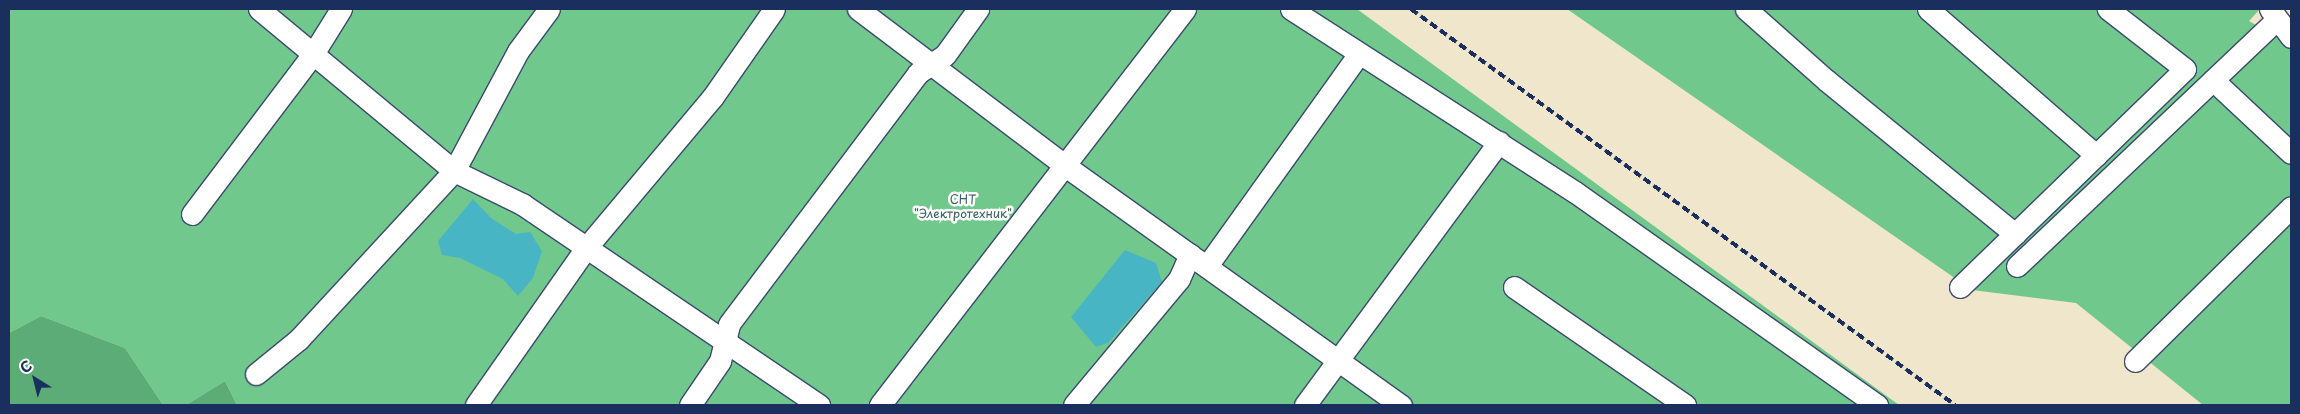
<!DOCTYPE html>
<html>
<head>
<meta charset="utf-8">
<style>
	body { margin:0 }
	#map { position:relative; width:2300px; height:414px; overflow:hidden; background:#f0e6cb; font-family:"Playpen Sans",sans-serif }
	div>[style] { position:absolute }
	.green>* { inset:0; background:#71c88d }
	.forest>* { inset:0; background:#5cac78 }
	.water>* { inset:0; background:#48b5c4 }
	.roads { filter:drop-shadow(1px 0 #3b4a6e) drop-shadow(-1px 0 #3b4a6e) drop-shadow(0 1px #3b4a6e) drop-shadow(0 -1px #3b4a6e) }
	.minor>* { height:21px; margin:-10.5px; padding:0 10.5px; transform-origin:10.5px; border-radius:10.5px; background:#fff }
	.rail>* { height:4px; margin-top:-2px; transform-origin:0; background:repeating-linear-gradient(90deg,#1b2f5e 0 8px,transparent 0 12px) }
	span { translate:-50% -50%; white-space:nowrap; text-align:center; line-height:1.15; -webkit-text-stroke:5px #fdfcf7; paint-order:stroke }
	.park-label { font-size:12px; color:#355d6c }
	.frame { position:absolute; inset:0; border:10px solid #1b2f5e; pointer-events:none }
	.north { position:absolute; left:10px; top:354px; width:50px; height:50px; -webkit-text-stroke:4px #fdfcf7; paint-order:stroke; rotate:324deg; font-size:14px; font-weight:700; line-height:20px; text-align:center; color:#1b2f5e }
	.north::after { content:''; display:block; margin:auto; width:18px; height:22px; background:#1b2f5e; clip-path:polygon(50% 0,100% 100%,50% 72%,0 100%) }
</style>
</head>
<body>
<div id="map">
	<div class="green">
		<i style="clip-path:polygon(9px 9px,1357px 9px,1899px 405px,237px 405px,225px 381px,186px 405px,163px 405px,125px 348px,41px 316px,9px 333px)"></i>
		<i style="clip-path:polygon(1567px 9px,2260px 9px,2249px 21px,2291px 45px,2291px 405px,2203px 405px,2076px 303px,1972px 290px)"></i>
	</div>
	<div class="forest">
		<i style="clip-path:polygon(41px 316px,125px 348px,163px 405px,9px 405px,9px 333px)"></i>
		<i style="clip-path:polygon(225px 381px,237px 405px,186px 405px)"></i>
	</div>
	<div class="water">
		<i style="clip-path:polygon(473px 199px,491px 218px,516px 234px,530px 232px,542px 251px,533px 278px,518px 296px,503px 279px,460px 258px,442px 255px,438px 241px)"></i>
		<i style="clip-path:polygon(1125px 250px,1156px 263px,1162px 282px,1108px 343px,1096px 347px,1071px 317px)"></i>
	</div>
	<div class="roads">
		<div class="minor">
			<i style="left:259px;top:9px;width:254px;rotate:39.7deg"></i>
			<i style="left:454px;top:171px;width:76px;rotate:25.9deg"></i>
			<i style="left:522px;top:204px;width:359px;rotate:34.1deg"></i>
			<i style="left:858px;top:9px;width:258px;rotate:37.1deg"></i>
			<i style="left:1064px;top:165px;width:414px;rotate:35.5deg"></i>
			<i style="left:1291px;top:9px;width:338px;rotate:32.8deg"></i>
			<i style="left:1575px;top:192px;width:370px;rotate:35.2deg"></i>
			<i style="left:1746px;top:9px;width:107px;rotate:41.6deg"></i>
			<i style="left:1826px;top:80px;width:244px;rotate:39.2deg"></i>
			<i style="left:1928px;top:9px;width:223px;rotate:41deg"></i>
			<i style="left:2270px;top:9px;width:35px;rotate:53deg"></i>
			<i style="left:2213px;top:80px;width:107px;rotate:43.1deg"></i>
			<i style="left:192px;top:214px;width:201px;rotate:-52.9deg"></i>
			<i style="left:313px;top:54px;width:53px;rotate:-58.1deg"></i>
			<i style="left:1207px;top:266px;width:259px;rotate:-54.4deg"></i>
			<i style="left:2017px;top:266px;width:357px;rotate:-43.5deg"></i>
			<i style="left:1514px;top:287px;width:208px;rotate:34.6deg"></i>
			<i style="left:1960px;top:287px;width:313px;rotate:-44.1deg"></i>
			<i style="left:2185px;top:69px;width:98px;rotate:-142.1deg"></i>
			<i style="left:2135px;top:361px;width:219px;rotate:-44.6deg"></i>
			<i style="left:256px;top:374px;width:55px;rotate:-39.1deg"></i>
			<i style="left:299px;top:339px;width:229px;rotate:-47.3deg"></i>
			<i style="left:454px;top:171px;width:136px;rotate:-61.9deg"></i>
			<i style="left:518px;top:51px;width:52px;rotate:-53.6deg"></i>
			<i style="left:476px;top:405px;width:192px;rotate:-55deg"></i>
			<i style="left:586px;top:248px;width:196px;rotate:-50deg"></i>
			<i style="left:712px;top:98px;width:108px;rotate:-55.1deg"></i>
			<i style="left:690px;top:405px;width:53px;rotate:-55.7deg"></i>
			<i style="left:720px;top:361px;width:38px;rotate:-76deg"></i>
			<i style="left:729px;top:324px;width:314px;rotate:-53deg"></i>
			<i style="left:918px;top:73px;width:32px;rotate:-34deg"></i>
			<i style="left:945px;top:55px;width:57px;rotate:-54.3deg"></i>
			<i style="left:880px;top:405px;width:500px;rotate:-52.4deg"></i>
			<i style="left:1074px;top:405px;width:164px;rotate:-50.2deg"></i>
			<i style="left:1179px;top:279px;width:27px;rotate:-66deg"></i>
			<i style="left:1305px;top:405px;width:327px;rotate:-53.6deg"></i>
		</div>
	</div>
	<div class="rail">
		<i style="left:1411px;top:9px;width:673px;rotate:36.05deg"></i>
	</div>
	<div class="park-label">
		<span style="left:963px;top:207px">СНТ<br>"Электротехник"</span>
	</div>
	<div class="frame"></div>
	<div class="north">С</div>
</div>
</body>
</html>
